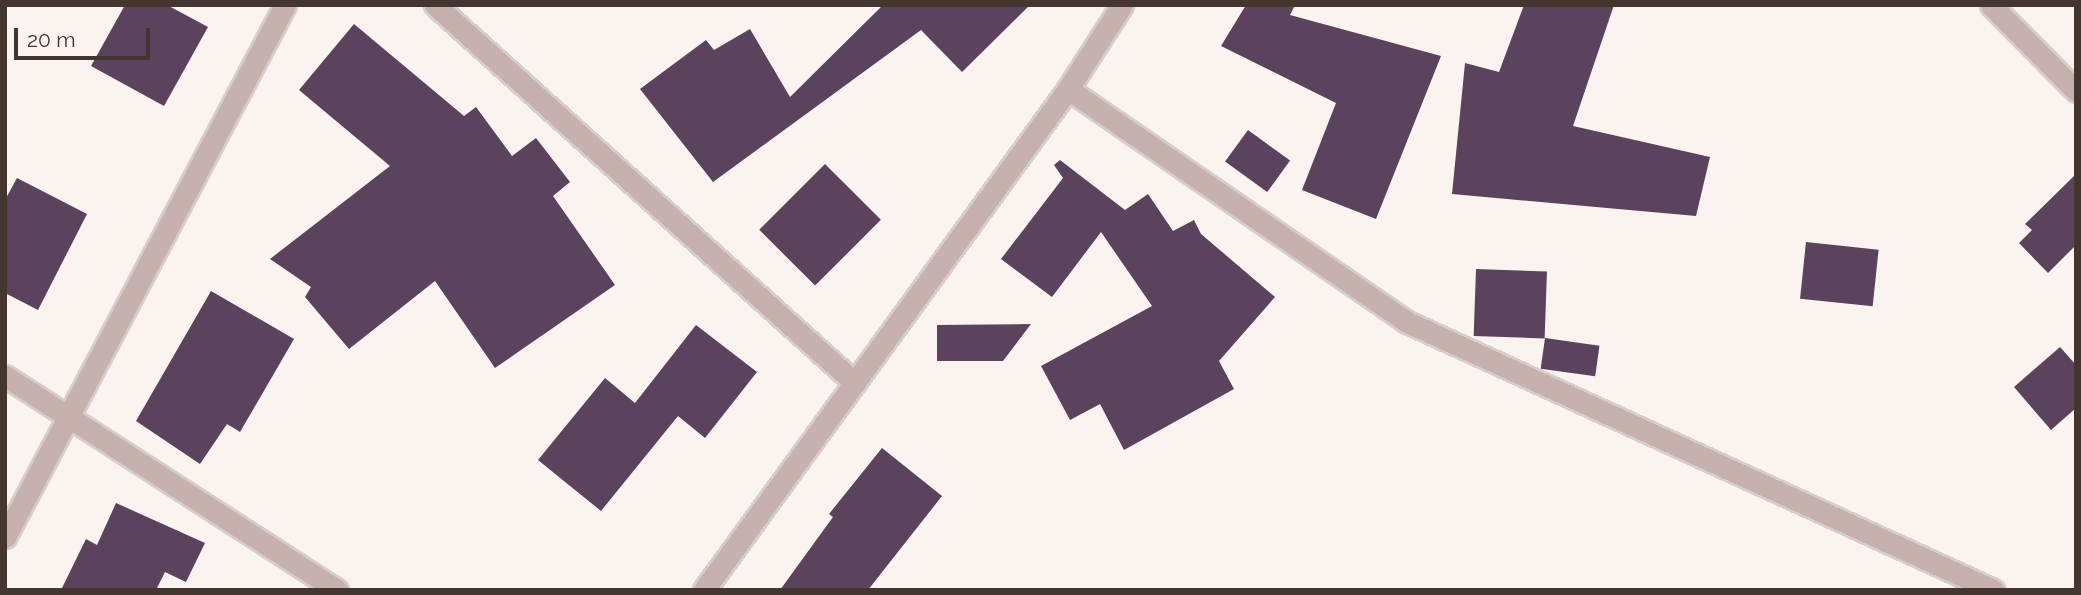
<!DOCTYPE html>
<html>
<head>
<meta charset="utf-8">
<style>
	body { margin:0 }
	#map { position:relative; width:2081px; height:595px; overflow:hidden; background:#fbf3f0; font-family:Raleway,sans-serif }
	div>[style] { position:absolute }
	.building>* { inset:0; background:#5b425d; transform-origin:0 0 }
	.roads { filter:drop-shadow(2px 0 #d7cdc9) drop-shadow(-2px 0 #d7cdc9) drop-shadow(0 2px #d7cdc9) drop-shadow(0 -2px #d7cdc9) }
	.minor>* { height:21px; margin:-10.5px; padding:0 10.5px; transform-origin:10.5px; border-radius:10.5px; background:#c6b1af }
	span { translate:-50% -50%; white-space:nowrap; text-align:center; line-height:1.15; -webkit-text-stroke:7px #fbf3f0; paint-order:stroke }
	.frame { position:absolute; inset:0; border:7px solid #45352f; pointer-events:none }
	.scale { position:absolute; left:14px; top:28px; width:136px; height:32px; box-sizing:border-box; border:4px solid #45352f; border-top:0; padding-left:9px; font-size:21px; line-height:24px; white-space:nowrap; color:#45352f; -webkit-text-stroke:5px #fbf3f0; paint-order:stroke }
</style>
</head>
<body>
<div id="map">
	<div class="building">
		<i style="clip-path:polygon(125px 5px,167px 5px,208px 27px,164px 106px,91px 66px)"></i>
		<i style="clip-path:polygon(883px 5px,1030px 5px,962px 72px,921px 30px,713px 182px,640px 89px,706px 40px,714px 50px,750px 29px,790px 97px)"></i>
		<i style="clip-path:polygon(1246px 5px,1295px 5px,1290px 15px,1441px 56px,1376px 219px,1302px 190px,1336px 103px,1221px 46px)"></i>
		<i style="clip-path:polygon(1524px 5px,1614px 5px,1573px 126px,1710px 157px,1696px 216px,1452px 194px,1465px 63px,1499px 72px)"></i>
		<i style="clip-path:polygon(354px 24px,464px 116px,476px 107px,512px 156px,536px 138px,570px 182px,553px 196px,615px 285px,495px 368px,435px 281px,349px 349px,305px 297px,311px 287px,270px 259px,390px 166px,299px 90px)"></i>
		<i style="left:1248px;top:130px;width:52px;height:39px;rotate:36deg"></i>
		<i style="clip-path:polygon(1060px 160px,1125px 210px,1148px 194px,1173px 231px,1194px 220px,1201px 234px,1275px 297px,1219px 361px,1234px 389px,1124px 450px,1100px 404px,1070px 420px,1041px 366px,1152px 306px,1101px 232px,1052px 297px,1001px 259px,1063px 178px,1054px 165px)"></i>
		<i style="left:825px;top:164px;width:79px;height:93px;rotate:45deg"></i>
		<i style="clip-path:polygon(2076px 174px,2076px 245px,2048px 273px,2019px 243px,2032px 230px,2025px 224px)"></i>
		<i style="clip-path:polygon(17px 178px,87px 214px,38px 310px,5px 293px,5px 200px)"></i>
		<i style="left:1806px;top:242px;width:73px;height:57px;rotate:6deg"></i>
		<i style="left:1476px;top:269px;width:71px;height:67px;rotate:2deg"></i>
		<i style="clip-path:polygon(211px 291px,294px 339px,240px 432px,227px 424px,200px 464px,136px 421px)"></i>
		<i style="clip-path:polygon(1031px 324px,1003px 361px,937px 361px,937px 325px)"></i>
		<i style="clip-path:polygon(696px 325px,757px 372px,705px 438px,678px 416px,601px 511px,538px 460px,605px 378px,635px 403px)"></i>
		<i style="left:1545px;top:338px;width:55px;height:31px;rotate:8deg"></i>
		<i style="clip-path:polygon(2060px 347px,2076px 365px,2076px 408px,2051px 430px,2014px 387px)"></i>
		<i style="clip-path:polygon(882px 448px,942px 496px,868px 590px,780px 590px,833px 517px,829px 514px)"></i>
		<i style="clip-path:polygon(116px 503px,205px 543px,186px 582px,165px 572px,156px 590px,61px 590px,86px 539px,97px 545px)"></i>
	</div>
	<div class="roads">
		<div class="minor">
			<i style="left:435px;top:5px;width:565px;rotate:41.99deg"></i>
			<i style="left:1991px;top:5px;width:121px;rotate:45.3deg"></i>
			<i style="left:1068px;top:89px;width:409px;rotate:34.5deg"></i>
			<i style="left:1405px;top:321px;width:647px;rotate:24.58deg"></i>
			<i style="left:5px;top:376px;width:395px;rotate:32.8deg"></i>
			<i style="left:5px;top:537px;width:601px;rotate:-62.24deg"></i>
			<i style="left:704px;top:590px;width:619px;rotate:-54deg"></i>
			<i style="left:1068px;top:89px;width:100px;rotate:-57.3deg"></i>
		</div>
	</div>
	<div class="frame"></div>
	<div class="scale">20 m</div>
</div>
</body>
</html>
